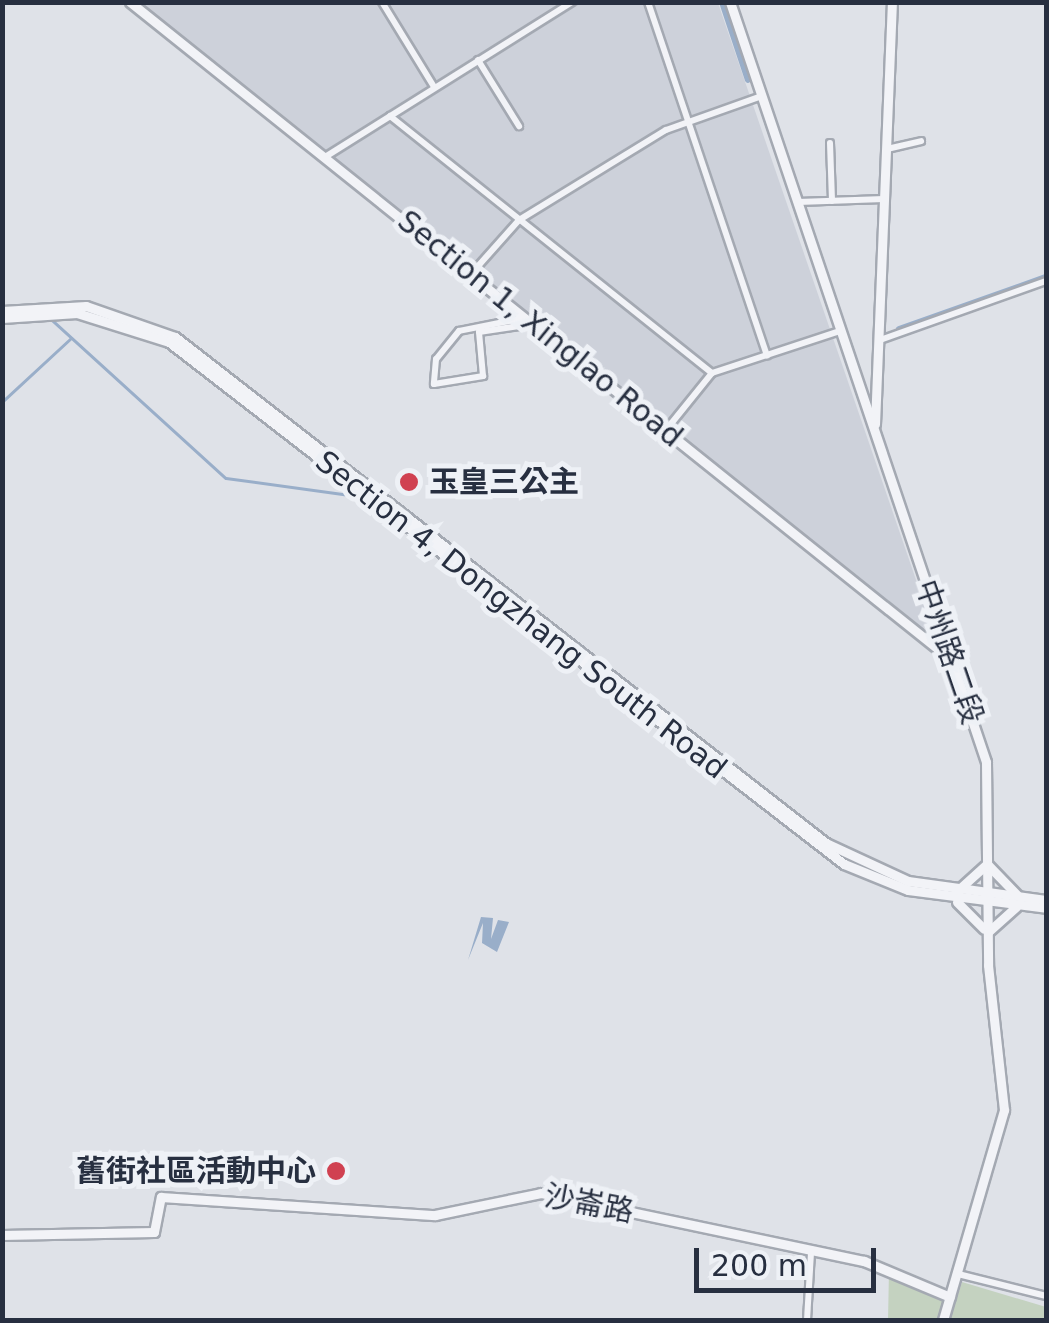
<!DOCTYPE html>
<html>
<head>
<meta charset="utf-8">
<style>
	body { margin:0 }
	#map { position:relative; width:1049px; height:1323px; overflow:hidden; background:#dfe2e8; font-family:"DejaVu Sans","Noto Sans TC",sans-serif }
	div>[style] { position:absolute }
	.built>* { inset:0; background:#cdd1da }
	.green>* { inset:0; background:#c4d2c0 }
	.water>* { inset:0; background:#99aec9 }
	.stream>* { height:2.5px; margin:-1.25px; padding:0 1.25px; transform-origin:1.25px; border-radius:1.25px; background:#99aec9 }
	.canal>* { height:6px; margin:-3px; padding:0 3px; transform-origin:3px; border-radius:3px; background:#99aec9 }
	.roads { filter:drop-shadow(2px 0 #a4a9b2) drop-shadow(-2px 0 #a4a9b2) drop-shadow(0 2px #a4a9b2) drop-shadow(0 -2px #a4a9b2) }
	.minor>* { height:6px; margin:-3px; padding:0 3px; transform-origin:3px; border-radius:3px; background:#f2f3f7 }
	.tertiary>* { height:9px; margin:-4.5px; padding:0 4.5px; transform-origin:4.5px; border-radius:4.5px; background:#f2f3f7 }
	.dots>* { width:28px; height:28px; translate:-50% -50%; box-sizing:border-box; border:5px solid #eef1f6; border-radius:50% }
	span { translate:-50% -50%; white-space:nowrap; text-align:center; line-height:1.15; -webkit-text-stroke:10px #eef1f6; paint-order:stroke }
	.street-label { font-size:30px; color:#272f40 }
	.poi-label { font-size:30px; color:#272f40; font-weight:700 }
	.left { translate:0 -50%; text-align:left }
	.right { translate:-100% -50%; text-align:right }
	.frame { position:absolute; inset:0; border:5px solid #272f40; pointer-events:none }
	.scale { position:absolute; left:694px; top:1248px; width:182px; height:45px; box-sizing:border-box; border:5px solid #272f40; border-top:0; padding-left:12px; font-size:30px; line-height:35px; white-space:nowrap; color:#272f40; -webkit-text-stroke:8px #eef1f6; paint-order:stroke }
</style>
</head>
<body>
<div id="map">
	<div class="built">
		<i style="clip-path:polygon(139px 3px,718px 3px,937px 641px,925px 633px)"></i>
	</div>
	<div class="green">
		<i style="clip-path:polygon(889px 1271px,945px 1298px,939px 1320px,888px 1320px)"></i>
		<i style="clip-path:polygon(962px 1282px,1046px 1307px,1046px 1320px,950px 1320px)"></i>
	</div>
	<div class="water">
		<i style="clip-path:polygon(481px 917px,493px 918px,491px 939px,498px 920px,509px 922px,497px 952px,482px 943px,483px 923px,468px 960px)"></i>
	</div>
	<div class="stream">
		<i style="left:2px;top:323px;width:49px;rotate:-4.7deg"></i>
		<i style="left:51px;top:319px;width:236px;rotate:42.3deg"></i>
		<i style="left:226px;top:478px;width:139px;rotate:7.8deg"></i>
		<i style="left:2px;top:402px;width:94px;rotate:-42.8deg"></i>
	</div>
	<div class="canal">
		<i style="left:722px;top:2px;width:82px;rotate:71.6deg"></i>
		<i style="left:899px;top:329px;width:156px;rotate:-19.5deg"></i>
	</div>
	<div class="roads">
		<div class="minor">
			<i style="left:382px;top:2px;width:100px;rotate:58.5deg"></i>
			<i style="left:648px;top:2px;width:373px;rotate:71.4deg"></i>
			<i style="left:478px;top:60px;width:78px;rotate:58.2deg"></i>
			<i style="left:390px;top:116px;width:412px;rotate:38.6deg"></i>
			<i style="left:830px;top:143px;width:58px;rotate:88deg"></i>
			<i style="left:887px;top:149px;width:35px;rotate:-13deg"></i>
			<i style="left:325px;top:157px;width:292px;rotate:-32.1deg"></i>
			<i style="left:798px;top:202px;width:86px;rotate:-2deg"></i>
			<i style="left:471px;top:274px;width:72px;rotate:-48.4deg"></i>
			<i style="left:519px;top:220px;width:172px;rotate:-31.5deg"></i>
			<i style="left:666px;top:130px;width:102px;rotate:-19.5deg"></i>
			<i style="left:524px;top:318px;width:66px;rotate:168.7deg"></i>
			<i style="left:459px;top:331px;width:36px;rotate:129deg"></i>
			<i style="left:436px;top:359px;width:25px;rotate:95deg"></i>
			<i style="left:434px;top:384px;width:50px;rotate:-9.3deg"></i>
			<i style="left:483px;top:376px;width:44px;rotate:-95.2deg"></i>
			<i style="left:479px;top:332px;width:54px;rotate:-8.6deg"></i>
			<i style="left:880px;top:340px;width:176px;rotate:-19.6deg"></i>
			<i style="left:666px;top:430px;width:73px;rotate:-51.1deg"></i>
			<i style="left:712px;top:373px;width:135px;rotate:-18.2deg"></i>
			<i style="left:958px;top:1274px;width:91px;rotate:14deg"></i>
			<i style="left:807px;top:1320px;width:68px;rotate:-86.6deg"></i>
		</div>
		<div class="tertiary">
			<i style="left:130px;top:2px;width:1048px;rotate:38.69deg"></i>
			<i style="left:730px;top:2px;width:802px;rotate:71.38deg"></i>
			<i style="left:986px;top:762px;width:203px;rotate:89.4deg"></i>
			<i style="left:988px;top:965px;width:146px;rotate:83.7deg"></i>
			<i style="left:1004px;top:1110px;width:219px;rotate:106.2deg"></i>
			<i style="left:2px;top:311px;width:84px;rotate:-3.4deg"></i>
			<i style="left:86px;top:306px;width:94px;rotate:19.2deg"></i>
			<i style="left:175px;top:337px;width:825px;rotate:37.86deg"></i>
			<i style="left:826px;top:843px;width:90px;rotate:24.9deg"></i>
			<i style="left:908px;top:881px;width:139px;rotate:7.8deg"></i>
			<i style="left:2px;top:318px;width:75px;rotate:-3.8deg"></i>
			<i style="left:77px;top:313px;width:96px;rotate:17.5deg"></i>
			<i style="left:169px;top:342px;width:853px;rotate:37.72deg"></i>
			<i style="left:844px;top:864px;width:69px;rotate:22.1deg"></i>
			<i style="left:908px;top:890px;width:139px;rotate:7.4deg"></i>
			<i style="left:875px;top:424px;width:422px;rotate:-87.7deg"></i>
			<i style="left:958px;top:890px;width:39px;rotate:-42deg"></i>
			<i style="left:987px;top:864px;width:43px;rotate:45.9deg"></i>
			<i style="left:957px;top:902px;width:38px;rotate:45deg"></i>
			<i style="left:988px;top:932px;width:38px;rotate:-42deg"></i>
			<i style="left:2px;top:1235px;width:152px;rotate:-1.1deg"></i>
			<i style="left:154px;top:1232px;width:36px;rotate:-79deg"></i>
			<i style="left:161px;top:1197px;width:275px;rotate:3.8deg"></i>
			<i style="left:435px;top:1215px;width:108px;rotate:-11.7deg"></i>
			<i style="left:541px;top:1193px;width:330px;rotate:11.9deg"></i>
			<i style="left:864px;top:1261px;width:93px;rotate:22.7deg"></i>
		</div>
	</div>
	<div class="dots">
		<i style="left:409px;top:482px;background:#d04151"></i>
		<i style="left:336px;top:1171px;background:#d04151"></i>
	</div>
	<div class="street-label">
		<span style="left:540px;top:329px;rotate:39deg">Section 1, Xinglao Road</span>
		<span style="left:521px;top:615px;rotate:38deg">Section 4, Dongzhang South Road</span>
		<span style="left:949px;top:652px;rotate:71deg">中州路二段</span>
		<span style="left:589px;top:1204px;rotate:11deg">沙崙路</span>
	</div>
	<div class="poi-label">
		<span class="left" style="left:429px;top:482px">玉皇三公主</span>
		<span class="right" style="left:316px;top:1171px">舊街社區活動中心</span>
	</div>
	<div class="frame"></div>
	<div class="scale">200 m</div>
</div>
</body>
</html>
